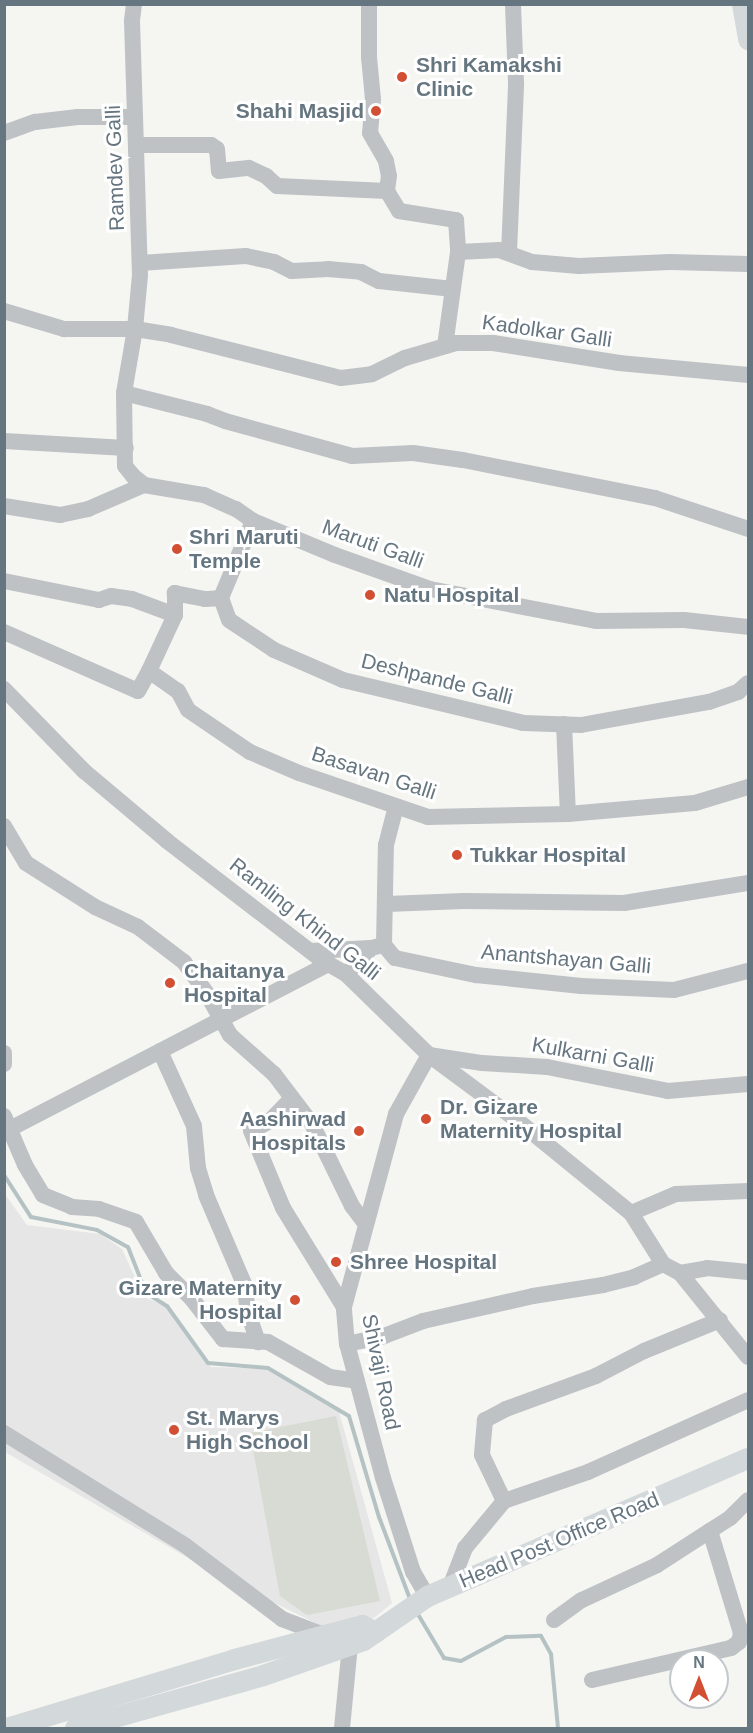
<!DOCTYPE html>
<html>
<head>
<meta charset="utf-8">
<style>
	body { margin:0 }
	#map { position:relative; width:753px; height:1733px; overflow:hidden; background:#f5f5f2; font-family:Helvetica,sans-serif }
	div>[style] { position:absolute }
	.built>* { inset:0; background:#e5e6e5 }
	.green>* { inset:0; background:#d7dbd3 }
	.stream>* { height:4px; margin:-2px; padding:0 2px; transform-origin:2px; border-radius:2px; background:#b5c2c4 }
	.minor>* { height:16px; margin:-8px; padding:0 8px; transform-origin:8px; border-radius:8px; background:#bec2c5 }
	.major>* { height:21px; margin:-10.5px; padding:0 10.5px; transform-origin:10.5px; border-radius:10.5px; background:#d3d8db }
	.dots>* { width:16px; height:16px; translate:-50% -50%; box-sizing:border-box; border:3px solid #fff; border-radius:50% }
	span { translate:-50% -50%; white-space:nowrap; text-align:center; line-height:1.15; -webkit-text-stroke:6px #fff; paint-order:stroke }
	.poi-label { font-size:21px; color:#667680; font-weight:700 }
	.left { translate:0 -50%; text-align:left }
	.right { translate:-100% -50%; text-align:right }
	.street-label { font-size:21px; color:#667680 }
	.frame { position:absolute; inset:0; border:6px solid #667680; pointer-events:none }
	.north { position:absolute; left:669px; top:1649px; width:60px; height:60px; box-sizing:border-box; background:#fff; border:2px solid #c2c8cc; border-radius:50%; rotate:0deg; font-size:16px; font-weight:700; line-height:24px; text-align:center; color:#667680 }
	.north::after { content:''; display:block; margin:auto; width:21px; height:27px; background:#d34f33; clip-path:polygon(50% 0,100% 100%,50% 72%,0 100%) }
</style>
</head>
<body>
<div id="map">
	<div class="built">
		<i style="clip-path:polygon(4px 1193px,27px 1225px,100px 1234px,122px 1249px,144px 1297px,169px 1308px,211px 1367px,272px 1369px,338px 1408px,392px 1603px,374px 1618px,324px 1627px,221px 1577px,5px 1452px)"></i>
	</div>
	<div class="green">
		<i style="clip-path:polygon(336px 1416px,380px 1601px,307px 1615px,280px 1596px,250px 1433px)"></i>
	</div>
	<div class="stream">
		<i style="left:4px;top:1175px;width:50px;rotate:57.3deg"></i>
		<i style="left:31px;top:1217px;width:67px;rotate:11.1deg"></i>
		<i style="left:97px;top:1230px;width:35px;rotate:29deg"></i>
		<i style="left:128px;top:1247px;width:49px;rotate:68.6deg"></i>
		<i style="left:146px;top:1293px;width:25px;rotate:32deg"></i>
		<i style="left:167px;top:1306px;width:70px;rotate:54.3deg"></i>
		<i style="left:208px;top:1363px;width:60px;rotate:4.8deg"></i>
		<i style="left:268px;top:1368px;width:94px;rotate:30.7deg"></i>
		<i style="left:349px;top:1416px;width:105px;rotate:73.5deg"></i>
		<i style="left:379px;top:1517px;width:88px;rotate:69.3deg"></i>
		<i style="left:416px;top:1611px;width:55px;rotate:59.2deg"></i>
		<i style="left:444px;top:1658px;width:17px;rotate:10deg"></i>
		<i style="left:461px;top:1661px;width:51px;rotate:-28.1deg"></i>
		<i style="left:506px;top:1637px;width:35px;rotate:-2deg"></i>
		<i style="left:541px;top:1636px;width:21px;rotate:61deg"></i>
		<i style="left:551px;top:1654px;width:74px;rotate:84.6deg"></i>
	</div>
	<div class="minor">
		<i style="left:134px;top:4px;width:17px;rotate:97deg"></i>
		<i style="left:132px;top:21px;width:254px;rotate:88.2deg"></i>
		<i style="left:140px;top:275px;width:54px;rotate:95.3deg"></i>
		<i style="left:135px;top:329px;width:65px;rotate:99.8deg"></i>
		<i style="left:124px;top:393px;width:73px;rotate:89.2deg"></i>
		<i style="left:125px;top:466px;width:13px;rotate:51deg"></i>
		<i style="left:133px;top:476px;width:14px;rotate:39deg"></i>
		<i style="left:144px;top:485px;width:61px;rotate:9.5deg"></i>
		<i style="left:204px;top:495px;width:35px;rotate:24deg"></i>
		<i style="left:236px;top:509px;width:21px;rotate:35deg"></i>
		<i style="left:253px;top:521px;width:89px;rotate:22.5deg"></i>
		<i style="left:335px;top:555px;width:101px;rotate:19.7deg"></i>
		<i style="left:430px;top:589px;width:169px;rotate:10.9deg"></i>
		<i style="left:596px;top:621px;width:88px;rotate:-0.7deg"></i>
		<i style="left:684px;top:620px;width:64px;rotate:6.2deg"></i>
		<i style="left:369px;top:4px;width:53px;rotate:90deg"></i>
		<i style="left:369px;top:57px;width:42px;rotate:84.6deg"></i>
		<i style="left:373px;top:99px;width:34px;rotate:95deg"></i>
		<i style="left:370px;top:133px;width:32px;rotate:60deg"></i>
		<i style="left:386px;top:161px;width:15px;rotate:79deg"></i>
		<i style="left:389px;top:176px;width:15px;rotate:98deg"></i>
		<i style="left:4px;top:133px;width:33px;rotate:-20deg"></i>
		<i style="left:35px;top:122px;width:43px;rotate:-6.6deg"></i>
		<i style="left:78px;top:117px;width:57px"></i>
		<i style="left:136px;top:145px;width:75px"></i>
		<i style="left:211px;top:145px;width:7px;rotate:34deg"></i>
		<i style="left:217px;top:149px;width:22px;rotate:85deg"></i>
		<i style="left:219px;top:171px;width:30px;rotate:-6deg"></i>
		<i style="left:249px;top:168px;width:19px;rotate:25deg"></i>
		<i style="left:266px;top:176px;width:15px;rotate:42deg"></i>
		<i style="left:277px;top:186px;width:110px;rotate:2.6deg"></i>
		<i style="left:387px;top:191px;width:23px;rotate:59deg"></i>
		<i style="left:399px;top:211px;width:58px;rotate:9deg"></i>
		<i style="left:456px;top:220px;width:32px;rotate:86deg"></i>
		<i style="left:509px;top:253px;width:170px;rotate:-87.6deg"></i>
		<i style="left:516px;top:83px;width:79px;rotate:-92.2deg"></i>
		<i style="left:140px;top:263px;width:106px;rotate:-3.8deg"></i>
		<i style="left:246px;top:256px;width:29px;rotate:12deg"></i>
		<i style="left:274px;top:262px;width:20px;rotate:27deg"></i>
		<i style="left:292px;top:271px;width:36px;rotate:-3deg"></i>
		<i style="left:328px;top:269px;width:33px;rotate:5deg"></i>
		<i style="left:361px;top:272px;width:20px;rotate:27deg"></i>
		<i style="left:379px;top:281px;width:74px;rotate:6.2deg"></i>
		<i style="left:4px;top:311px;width:63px;rotate:16.7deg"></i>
		<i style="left:64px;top:329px;width:71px"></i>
		<i style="left:135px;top:329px;width:36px;rotate:9deg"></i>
		<i style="left:171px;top:335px;width:175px;rotate:14.2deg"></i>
		<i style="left:341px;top:378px;width:31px;rotate:-7deg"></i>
		<i style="left:372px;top:374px;width:37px;rotate:-26deg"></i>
		<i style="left:405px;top:358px;width:53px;rotate:-16.4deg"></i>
		<i style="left:456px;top:343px;width:37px"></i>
		<i style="left:493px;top:343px;width:128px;rotate:9deg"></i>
		<i style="left:619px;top:363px;width:130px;rotate:5.3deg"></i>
		<i style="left:445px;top:346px;width:95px;rotate:-82.1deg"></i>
		<i style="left:458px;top:252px;width:41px;rotate:-2.8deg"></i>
		<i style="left:499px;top:250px;width:35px;rotate:20deg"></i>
		<i style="left:532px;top:262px;width:47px;rotate:4.9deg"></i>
		<i style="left:579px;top:266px;width:91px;rotate:-2.5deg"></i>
		<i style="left:670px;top:262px;width:78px;rotate:1.5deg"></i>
		<i style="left:124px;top:393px;width:86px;rotate:14.2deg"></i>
		<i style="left:207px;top:414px;width:19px;rotate:21deg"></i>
		<i style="left:225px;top:421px;width:132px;rotate:15.4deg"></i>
		<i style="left:352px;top:456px;width:61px;rotate:-2.8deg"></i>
		<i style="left:413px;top:453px;width:50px;rotate:8deg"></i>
		<i style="left:463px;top:460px;width:196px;rotate:11.2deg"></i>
		<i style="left:655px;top:498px;width:98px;rotate:18.4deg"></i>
		<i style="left:4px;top:441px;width:122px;rotate:3.3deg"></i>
		<i style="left:4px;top:506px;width:57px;rotate:9.1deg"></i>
		<i style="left:60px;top:515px;width:29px;rotate:-12deg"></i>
		<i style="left:88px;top:509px;width:61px;rotate:-23.2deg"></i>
		<i style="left:253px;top:521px;width:83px;rotate:112.6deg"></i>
		<i style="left:221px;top:598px;width:23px;rotate:70deg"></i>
		<i style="left:229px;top:620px;width:54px;rotate:33.7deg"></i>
		<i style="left:274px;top:650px;width:75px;rotate:23.5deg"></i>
		<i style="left:343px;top:680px;width:185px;rotate:13.4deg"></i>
		<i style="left:523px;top:723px;width:58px;rotate:2deg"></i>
		<i style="left:581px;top:725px;width:130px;rotate:-10.2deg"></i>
		<i style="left:709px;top:702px;width:31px;rotate:-19deg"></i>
		<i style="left:738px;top:692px;width:13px;rotate:-42deg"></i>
		<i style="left:4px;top:581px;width:97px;rotate:11.3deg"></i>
		<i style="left:99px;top:600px;width:13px;rotate:-18deg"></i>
		<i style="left:111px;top:596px;width:21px;rotate:8deg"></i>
		<i style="left:132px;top:599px;width:46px;rotate:20.4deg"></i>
		<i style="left:221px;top:598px;width:16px;rotate:176deg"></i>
		<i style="left:205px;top:599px;width:31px;rotate:-169deg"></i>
		<i style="left:175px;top:593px;width:22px;rotate:90deg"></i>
		<i style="left:175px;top:615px;width:62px;rotate:114.9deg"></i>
		<i style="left:149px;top:671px;width:35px;rotate:35deg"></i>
		<i style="left:178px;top:691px;width:21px;rotate:62deg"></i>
		<i style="left:188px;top:710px;width:75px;rotate:34.1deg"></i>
		<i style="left:250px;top:752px;width:53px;rotate:23.2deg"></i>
		<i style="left:299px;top:773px;width:136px;rotate:18.8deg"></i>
		<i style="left:428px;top:817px;width:140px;rotate:-1.2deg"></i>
		<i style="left:568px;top:814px;width:127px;rotate:-5deg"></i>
		<i style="left:695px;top:803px;width:55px;rotate:-16.8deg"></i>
		<i style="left:4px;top:632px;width:146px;rotate:23.8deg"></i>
		<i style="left:138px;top:691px;width:23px;rotate:-61deg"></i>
		<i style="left:4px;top:689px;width:115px;rotate:45.7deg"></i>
		<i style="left:84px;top:771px;width:109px;rotate:40.1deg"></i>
		<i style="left:167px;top:841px;width:193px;rotate:37.6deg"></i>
		<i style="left:320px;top:959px;width:30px;rotate:30deg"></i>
		<i style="left:346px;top:974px;width:116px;rotate:44.3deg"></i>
		<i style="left:429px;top:1055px;width:111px;rotate:36.6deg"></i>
		<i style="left:518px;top:1121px;width:146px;rotate:39.2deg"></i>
		<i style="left:631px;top:1213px;width:60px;rotate:57.9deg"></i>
		<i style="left:663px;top:1264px;width:19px;rotate:28deg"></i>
		<i style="left:680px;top:1273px;width:108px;rotate:51deg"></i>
		<i style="left:564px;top:724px;width:90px;rotate:87.5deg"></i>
		<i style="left:4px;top:826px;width:43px;rotate:59.3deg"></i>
		<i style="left:26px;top:863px;width:82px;rotate:32.5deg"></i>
		<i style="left:95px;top:907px;width:47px;rotate:24.9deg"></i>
		<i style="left:138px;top:927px;width:58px;rotate:37.3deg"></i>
		<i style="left:184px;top:962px;width:39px;rotate:54deg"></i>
		<i style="left:207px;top:994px;width:47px;rotate:60.7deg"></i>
		<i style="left:230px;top:1035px;width:59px;rotate:41.6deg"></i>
		<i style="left:274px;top:1074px;width:63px;rotate:52.8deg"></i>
		<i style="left:312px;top:1124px;width:91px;rotate:64deg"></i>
		<i style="left:352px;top:1206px;width:21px;rotate:53deg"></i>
		<i style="left:387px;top:904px;width:77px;rotate:-2.2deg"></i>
		<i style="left:464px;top:901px;width:160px;rotate:0.7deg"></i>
		<i style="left:624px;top:903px;width:126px;rotate:-9.2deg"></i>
		<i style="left:384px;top:945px;width:17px;rotate:50deg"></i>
		<i style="left:395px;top:958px;width:83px;rotate:11.9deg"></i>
		<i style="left:476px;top:975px;width:106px;rotate:6deg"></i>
		<i style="left:581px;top:986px;width:93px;rotate:2.5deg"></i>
		<i style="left:674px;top:990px;width:76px;rotate:-14.4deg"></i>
		<i style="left:311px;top:951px;width:60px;rotate:-2.9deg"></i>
		<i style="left:346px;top:974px;width:36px;rotate:-46deg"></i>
		<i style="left:371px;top:948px;width:13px;rotate:-13deg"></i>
		<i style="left:384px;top:945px;width:100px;rotate:-88.9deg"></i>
		<i style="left:386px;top:845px;width:40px;rotate:-75.6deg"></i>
		<i style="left:160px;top:1051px;width:82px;rotate:65.6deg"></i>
		<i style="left:194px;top:1126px;width:42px;rotate:84.6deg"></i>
		<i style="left:198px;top:1168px;width:28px;rotate:73deg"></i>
		<i style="left:206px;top:1195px;width:99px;rotate:66.8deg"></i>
		<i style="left:245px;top:1286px;width:27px;rotate:84deg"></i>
		<i style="left:248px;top:1313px;width:31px;rotate:71deg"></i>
		<i style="left:4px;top:1053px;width:11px;rotate:90deg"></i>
		<i style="left:292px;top:1098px;width:32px;rotate:134deg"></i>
		<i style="left:270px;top:1121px;width:21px;rotate:152deg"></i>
		<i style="left:251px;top:1131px;width:83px;rotate:67.4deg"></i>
		<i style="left:283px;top:1208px;width:116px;rotate:58.4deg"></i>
		<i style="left:4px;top:1116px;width:53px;rotate:66.8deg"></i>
		<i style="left:25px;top:1165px;width:35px;rotate:59deg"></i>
		<i style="left:43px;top:1195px;width:31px;rotate:22deg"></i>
		<i style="left:72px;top:1207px;width:27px;rotate:4deg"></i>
		<i style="left:99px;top:1209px;width:39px;rotate:19deg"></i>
		<i style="left:136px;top:1222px;width:59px;rotate:59.5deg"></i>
		<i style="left:166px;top:1273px;width:37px;rotate:45deg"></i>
		<i style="left:192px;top:1299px;width:51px;rotate:52.2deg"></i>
		<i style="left:223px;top:1339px;width:45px;rotate:3.8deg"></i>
		<i style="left:268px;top:1342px;width:71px;rotate:29.4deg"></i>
		<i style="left:330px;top:1377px;width:27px;rotate:8deg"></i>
		<i style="left:4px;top:1132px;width:365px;rotate:-27.4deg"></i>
		<i style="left:631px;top:1213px;width:49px;rotate:-22.9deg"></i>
		<i style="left:676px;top:1194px;width:72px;rotate:-2.4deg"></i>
		<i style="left:680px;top:1273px;width:27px;rotate:-10deg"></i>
		<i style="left:707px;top:1268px;width:41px;rotate:5.6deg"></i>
		<i style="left:720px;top:1320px;width:82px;rotate:157.8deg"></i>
		<i style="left:644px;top:1351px;width:54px;rotate:152.5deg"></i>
		<i style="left:596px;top:1376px;width:96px;rotate:159.9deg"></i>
		<i style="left:506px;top:1409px;width:24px;rotate:152deg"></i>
		<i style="left:485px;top:1420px;width:35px;rotate:95deg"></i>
		<i style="left:482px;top:1455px;width:51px;rotate:64.4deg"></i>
		<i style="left:504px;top:1501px;width:89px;rotate:-19deg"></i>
		<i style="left:588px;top:1472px;width:175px;rotate:-24.2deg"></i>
		<i style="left:347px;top:1344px;width:38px;rotate:-12deg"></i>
		<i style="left:384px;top:1336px;width:42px;rotate:-21deg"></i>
		<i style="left:423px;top:1321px;width:113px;rotate:-12.8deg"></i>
		<i style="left:533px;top:1296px;width:71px;rotate:-8.9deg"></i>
		<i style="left:603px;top:1285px;width:32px;rotate:-14deg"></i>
		<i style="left:634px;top:1277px;width:32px;rotate:-24deg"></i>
		<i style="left:4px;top:1433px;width:214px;rotate:31.8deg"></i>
		<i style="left:186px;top:1546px;width:121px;rotate:37.2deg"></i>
		<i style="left:282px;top:1619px;width:73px;rotate:20.9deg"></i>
		<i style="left:350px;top:1645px;width:83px;rotate:95.5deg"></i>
		<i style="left:450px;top:1587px;width:42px;rotate:-69deg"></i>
		<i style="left:465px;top:1548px;width:61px;rotate:-50.3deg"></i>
		<i style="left:427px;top:1596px;width:28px;rotate:-120deg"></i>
		<i style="left:413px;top:1572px;width:99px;rotate:-107.7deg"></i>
		<i style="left:383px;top:1478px;width:139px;rotate:-105deg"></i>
		<i style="left:347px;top:1344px;width:37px;rotate:-95deg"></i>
		<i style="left:344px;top:1307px;width:200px;rotate:-74.9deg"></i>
		<i style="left:396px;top:1114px;width:68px;rotate:-60.8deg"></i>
		<i style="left:429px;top:1055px;width:54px;rotate:8.6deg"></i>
		<i style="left:482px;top:1063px;width:65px;rotate:3.5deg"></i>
		<i style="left:547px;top:1067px;width:123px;rotate:11.2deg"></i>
		<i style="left:668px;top:1091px;width:80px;rotate:-5deg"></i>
		<i style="left:554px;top:1620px;width:34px;rotate:-36deg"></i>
		<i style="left:582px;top:1600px;width:83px;rotate:-25deg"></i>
		<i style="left:657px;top:1565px;width:87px;rotate:-32.8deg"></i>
		<i style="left:730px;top:1518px;width:25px;rotate:-45deg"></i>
		<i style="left:592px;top:1680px;width:143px;rotate:-13deg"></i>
		<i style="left:731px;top:1648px;width:10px;rotate:-37deg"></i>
		<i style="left:739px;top:1642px;width:9px;rotate:-77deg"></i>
		<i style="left:741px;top:1633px;width:107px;rotate:-106.9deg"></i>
	</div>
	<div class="major">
		<i style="left:742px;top:4px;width:36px;rotate:80deg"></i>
		<i style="left:6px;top:1728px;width:238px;rotate:-16.8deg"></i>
		<i style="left:234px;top:1659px;width:132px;rotate:-14.9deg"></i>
		<i style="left:362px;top:1625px;width:15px;rotate:28deg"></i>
		<i style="left:75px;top:1728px;width:195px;rotate:-15.7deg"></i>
		<i style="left:263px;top:1675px;width:106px;rotate:-19.3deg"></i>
		<i style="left:363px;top:1640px;width:78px;rotate:-34.5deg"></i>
		<i style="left:427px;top:1596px;width:349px;rotate:-23.3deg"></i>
	</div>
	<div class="dots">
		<i style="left:402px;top:77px;background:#d34f33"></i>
		<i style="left:376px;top:111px;background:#d34f33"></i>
		<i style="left:177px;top:549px;background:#d34f33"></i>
		<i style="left:370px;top:595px;background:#d34f33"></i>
		<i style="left:457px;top:855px;background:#d34f33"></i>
		<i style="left:170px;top:983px;background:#d34f33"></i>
		<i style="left:426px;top:1119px;background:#d34f33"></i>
		<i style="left:359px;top:1131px;background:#d34f33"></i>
		<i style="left:336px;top:1262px;background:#d34f33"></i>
		<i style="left:295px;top:1300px;background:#d34f33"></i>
		<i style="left:174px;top:1430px;background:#d34f33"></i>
	</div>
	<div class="poi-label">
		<span class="left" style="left:416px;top:77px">Shri Kamakshi<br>Clinic</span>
		<span class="right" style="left:364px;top:111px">Shahi Masjid</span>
		<span class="left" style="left:189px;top:549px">Shri Maruti<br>Temple</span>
		<span class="left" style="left:384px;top:595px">Natu Hospital</span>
		<span class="left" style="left:470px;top:855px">Tukkar Hospital</span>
		<span class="left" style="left:184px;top:983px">Chaitanya<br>Hospital</span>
		<span class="left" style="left:440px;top:1119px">Dr. Gizare<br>Maternity Hospital</span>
		<span class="right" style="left:346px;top:1131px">Aashirwad<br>Hospitals</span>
		<span class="left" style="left:350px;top:1262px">Shree Hospital</span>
		<span class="right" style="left:282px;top:1300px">Gizare Maternity<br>Hospital</span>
		<span class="left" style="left:186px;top:1430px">St. Marys<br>High School</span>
	</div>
	<div class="street-label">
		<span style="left:115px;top:168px;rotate:-92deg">Ramdev Galli</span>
		<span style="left:547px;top:331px;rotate:8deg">Kadolkar Galli</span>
		<span style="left:373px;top:544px;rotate:20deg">Maruti Galli</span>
		<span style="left:437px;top:679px;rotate:14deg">Deshpande Galli</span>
		<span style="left:374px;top:773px;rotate:18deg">Basavan Galli</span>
		<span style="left:305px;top:919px;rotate:38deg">Ramling Khind Galli</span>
		<span style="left:566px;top:959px;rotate:5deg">Anantshayan Galli</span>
		<span style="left:593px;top:1055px;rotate:10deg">Kulkarni Galli</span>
		<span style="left:381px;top:1372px;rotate:78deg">Shivaji Road</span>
		<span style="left:559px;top:1540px;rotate:-23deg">Head Post Office Road</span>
	</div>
	<div class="frame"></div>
	<div class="north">N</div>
</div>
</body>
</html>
